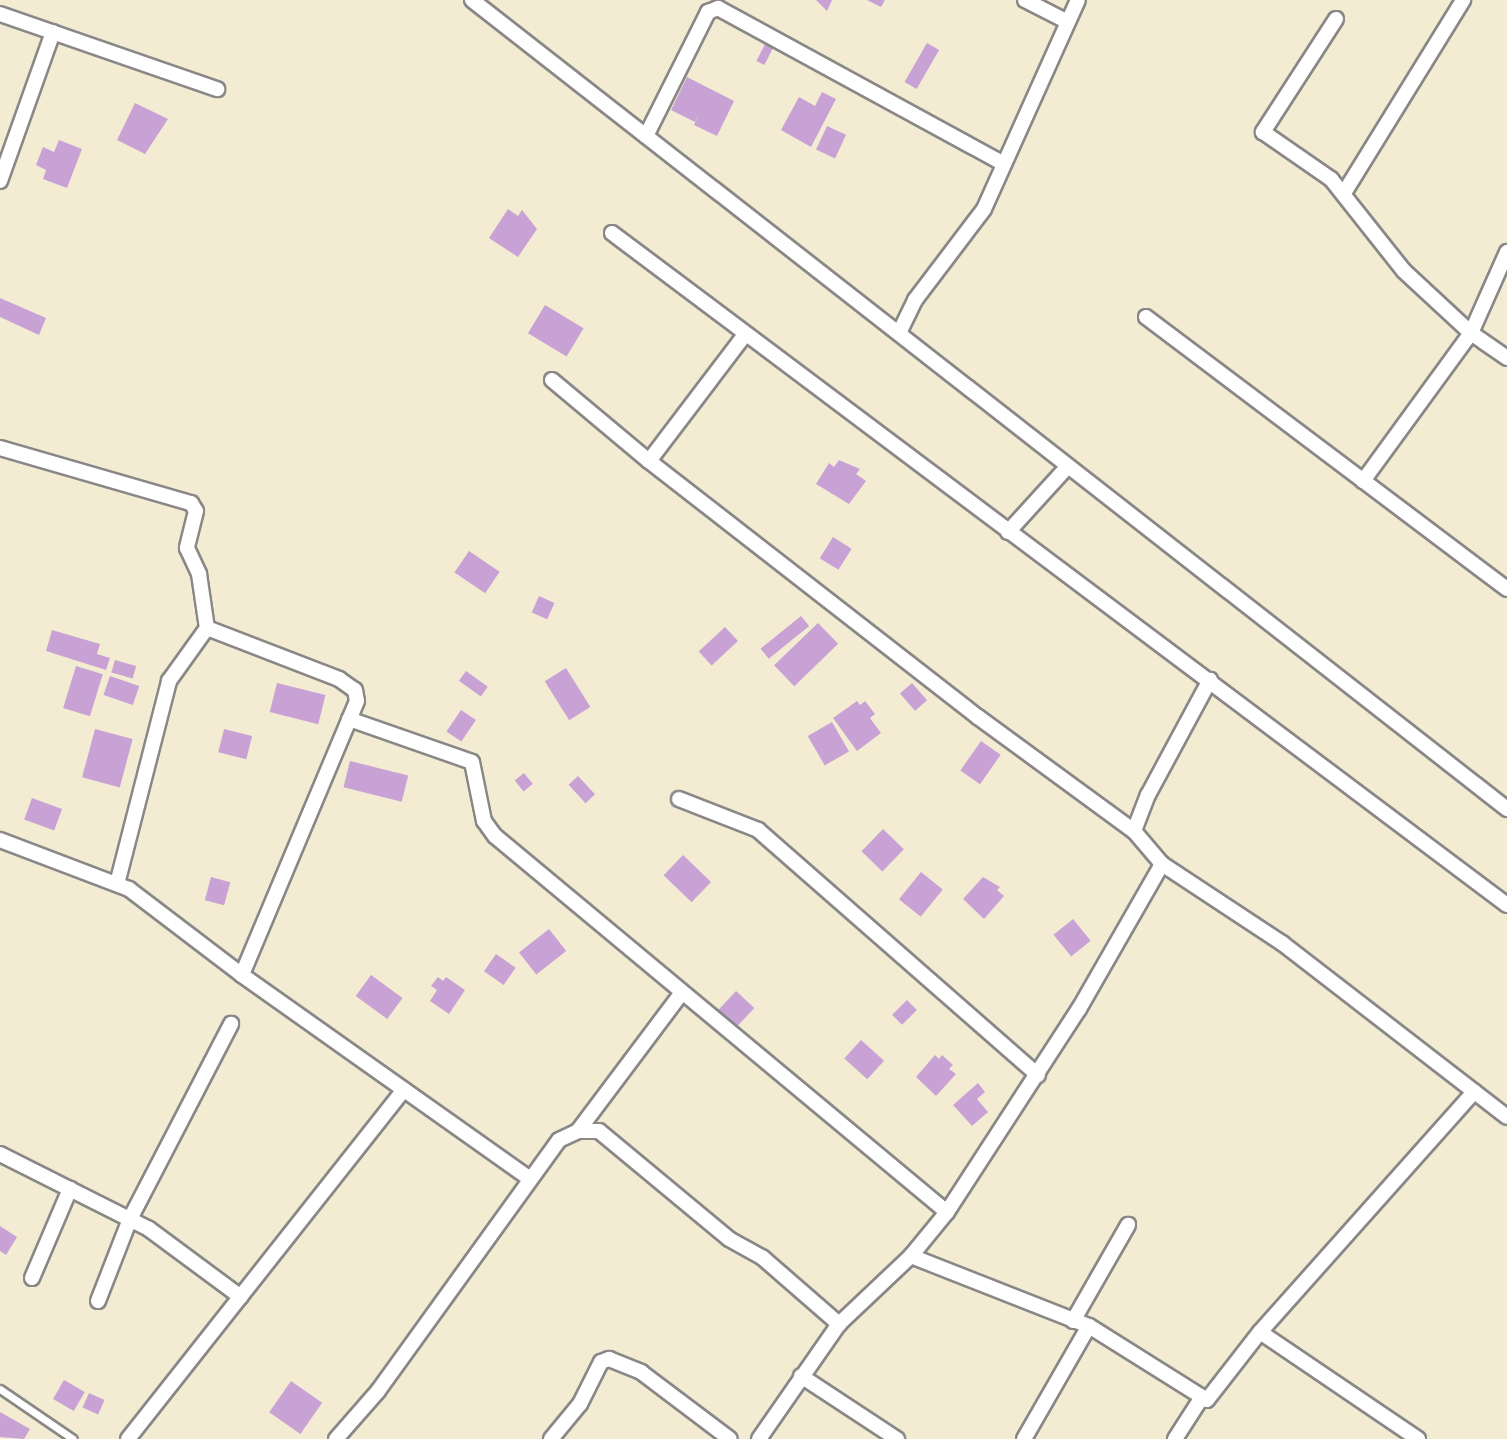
<!DOCTYPE html>
<html>
<head>
<meta charset="utf-8">
<style>
	body { margin:0 }
	#map { position:relative; width:1507px; height:1439px; overflow:hidden; background:#f3ecd3; font-family:"EB Garamond",serif }
	div>[style] { position:absolute }
	.building>* { inset:0; background:#c9a2d5; transform-origin:0 0 }
	.roads { filter:drop-shadow(2px 0 #8a8787) drop-shadow(-2px 0 #8a8787) drop-shadow(0 2px #8a8787) drop-shadow(0 -2px #8a8787) }
	.service>* { height:7px; margin:-3.5px; padding:0 3.5px; transform-origin:3.5px; border-radius:3.5px; background:#fff }
	.minor>* { height:14px; margin:-7px; padding:0 7px; transform-origin:7px; border-radius:7px; background:#fff }
	span { translate:-50% -50%; white-space:nowrap; text-align:center; line-height:1.15; -webkit-text-stroke:7px #fcf5e5; paint-order:stroke }
</style>
</head>
<body>
<div id="map">
	<div class="building">
		<i style="clip-path:polygon(816px 0,832px 0,827px 11px)"></i>
		<i style="clip-path:polygon(867px 0,885px 0,881px 7px)"></i>
		<i style="left:927px;top:43px;width:14px;height:45px;rotate:30deg"></i>
		<i style="left:765px;top:44px;width:9px;height:19px;rotate:27deg"></i>
		<i style="clip-path:polygon(687px 77px,734px 101px,717px 136px,694px 125px,700px 112px,695px 122px,671px 110px)"></i>
		<i style="clip-path:polygon(822px 92px,836px 99px,811px 147px,781px 130px,799px 97px,815px 106px)"></i>
		<i style="clip-path:polygon(135px 103px,168px 119px,145px 154px,117px 140px)"></i>
		<i style="left:827px;top:126px;width:21px;height:26px;rotate:25deg"></i>
		<i style="clip-path:polygon(59px 140px,82px 149px,67px 188px,43px 179px,46px 170px,36px 165px,43px 147px,54px 152px)"></i>
		<i style="clip-path:polygon(508px 209px,518px 216px,522px 210px,537px 229px,518px 257px,489px 238px)"></i>
		<i style="clip-path:polygon(0 298px,46px 318px,39px 335px,0 317px)"></i>
		<i style="left:545px;top:305px;width:45px;height:33px;rotate:31deg"></i>
		<i style="clip-path:polygon(839px 460px,860px 469px,856px 474px,866px 481px,849px 504px,816px 484px,829px 463px,834px 467px)"></i>
		<i style="left:833px;top:537px;width:22px;height:25px;rotate:32deg"></i>
		<i style="left:469px;top:551px;width:37px;height:26px;rotate:34deg"></i>
		<i style="left:539px;top:596px;width:17px;height:18px;rotate:24deg"></i>
		<i style="left:801px;top:616px;width:13px;height:52px;rotate:51deg"></i>
		<i style="left:818px;top:623px;width:29px;height:61px;rotate:46deg"></i>
		<i style="left:725px;top:627px;width:19px;height:36px;rotate:47deg"></i>
		<i style="clip-path:polygon(52px 630px,100px 644px,97px 654px,110px 658px,106px 670px,46px 651px)"></i>
		<i style="left:115px;top:660px;width:22px;height:13px;rotate:16deg"></i>
		<i style="left:76px;top:666px;width:28px;height:44px;rotate:17deg"></i>
		<i style="left:566px;top:668px;width:46px;height:25px;rotate:58deg"></i>
		<i style="left:466px;top:671px;width:27px;height:12px;rotate:36deg"></i>
		<i style="left:110px;top:676px;width:31px;height:20px;rotate:19deg"></i>
		<i style="left:277px;top:683px;width:50px;height:30px;rotate:14deg"></i>
		<i style="left:912px;top:683px;width:23px;height:16px;rotate:49deg"></i>
		<i style="clip-path:polygon(857px 701px,860px 705px,865px 701px,875px 714px,870px 718px,881px 733px,857px 751px,833px 718px)"></i>
		<i style="left:461px;top:710px;width:18px;height:26px;rotate:34deg"></i>
		<i style="left:832px;top:722px;width:34px;height:28px;rotate:60deg"></i>
		<i style="left:95px;top:729px;width:39px;height:50px;rotate:15deg"></i>
		<i style="left:224px;top:729px;width:29px;height:24px;rotate:14deg"></i>
		<i style="left:981px;top:741px;width:24px;height:36px;rotate:35deg"></i>
		<i style="left:350px;top:761px;width:60px;height:27px;rotate:14deg"></i>
		<i style="left:524px;top:773px;width:14px;height:12px;rotate:51deg"></i>
		<i style="left:578px;top:776px;width:25px;height:13px;rotate:47deg"></i>
		<i style="left:32px;top:798px;width:32px;height:23px;rotate:20deg"></i>
		<i style="left:883px;top:829px;width:29px;height:31px;rotate:44deg"></i>
		<i style="left:683px;top:855px;width:39px;height:28px;rotate:44deg"></i>
		<i style="left:921px;top:872px;width:28px;height:35px;rotate:39deg"></i>
		<i style="left:211px;top:877px;width:20px;height:24px;rotate:15deg"></i>
		<i style="clip-path:polygon(983px 877px,1000px 887px,997px 890px,1004px 896px,984px 919px,963px 899px)"></i>
		<i style="left:1073px;top:919px;width:28px;height:25px;rotate:51deg"></i>
		<i style="left:549px;top:929px;width:28px;height:38px;rotate:52deg"></i>
		<i style="left:496px;top:954px;width:24px;height:21px;rotate:35deg"></i>
		<i style="left:371px;top:975px;width:39px;height:26px;rotate:36deg"></i>
		<i style="clip-path:polygon(438px 977px,443px 981px,446px 977px,465px 990px,449px 1014px,430px 1001px,437px 990px,431px 986px)"></i>
		<i style="left:736px;top:991px;width:25px;height:29px;rotate:43deg"></i>
		<i style="left:907px;top:1000px;width:14px;height:21px;rotate:45deg"></i>
		<i style="left:861px;top:1040px;width:31px;height:25px;rotate:42deg"></i>
		<i style="clip-path:polygon(935px 1055px,939px 1059px,942px 1055px,953px 1065px,949px 1069px,956px 1074px,936px 1096px,916px 1077px)"></i>
		<i style="clip-path:polygon(978px 1083px,985px 1092px,977px 1099px,988px 1112px,972px 1126px,953px 1105px)"></i>
		<i style="clip-path:polygon(0 1226px,17px 1237px,6px 1255px,0 1251px)"></i>
		<i style="left:64px;top:1380px;width:24px;height:22px;rotate:30deg"></i>
		<i style="left:291px;top:1381px;width:38px;height:38px;rotate:35deg"></i>
		<i style="left:89px;top:1393px;width:17px;height:16px;rotate:24deg"></i>
		<i style="clip-path:polygon(0 1412px,30px 1429px,24px 1439px,0 1437px)"></i>
	</div>
	<div class="roads">
		<div class="service">
			<i style="left:0;top:1389px;width:88px;rotate:34.4deg"></i>
		</div>
		<div class="minor">
			<i style="left:472px;top:0;width:1314px;rotate:38.01deg"></i>
			<i style="left:1025px;top:0;width:48px;rotate:27.1deg"></i>
			<i style="left:0;top:14px;width:230px;rotate:19.1deg"></i>
			<i style="left:1336px;top:19px;width:135px;rotate:122.9deg"></i>
			<i style="left:1263px;top:132px;width:83px;rotate:34.7deg"></i>
			<i style="left:1331px;top:179px;width:117px;rotate:51.6deg"></i>
			<i style="left:1404px;top:271px;width:91px;rotate:42.8deg"></i>
			<i style="left:1471px;top:333px;width:44px;rotate:34.8deg"></i>
			<i style="left:646px;top:136px;width:139px;rotate:-63.4deg"></i>
			<i style="left:708px;top:12px;width:11px;rotate:-22deg"></i>
			<i style="left:718px;top:8px;width:324px;rotate:28.6deg"></i>
			<i style="left:0;top:181px;width:158px;rotate:-70.4deg"></i>
			<i style="left:1344px;top:193px;width:227px;rotate:-58.3deg"></i>
			<i style="left:612px;top:233px;width:1119px;rotate:36.9deg"></i>
			<i style="left:1146px;top:317px;width:452px;rotate:37deg"></i>
			<i style="left:899px;top:333px;width:37px;rotate:-64deg"></i>
			<i style="left:915px;top:300px;width:114px;rotate:-52.8deg"></i>
			<i style="left:984px;top:209px;width:229px;rotate:-65.8deg"></i>
			<i style="left:552px;top:380px;width:126px;rotate:39.9deg"></i>
			<i style="left:649px;top:461px;width:417px;rotate:37.9deg"></i>
			<i style="left:978px;top:717px;width:193px;rotate:36.2deg"></i>
			<i style="left:1134px;top:831px;width:43px;rotate:49.7deg"></i>
			<i style="left:1162px;top:864px;width:144px;rotate:33.4deg"></i>
			<i style="left:1282px;top:943px;width:284px;rotate:37.7deg"></i>
			<i style="left:0;top:448px;width:199px;rotate:16.1deg"></i>
			<i style="left:191px;top:503px;width:9px;rotate:58deg"></i>
			<i style="left:196px;top:511px;width:38px;rotate:104deg"></i>
			<i style="left:187px;top:548px;width:29px;rotate:65deg"></i>
			<i style="left:199px;top:574px;width:55px;rotate:81.6deg"></i>
			<i style="left:207px;top:628px;width:142px;rotate:21.1deg"></i>
			<i style="left:339px;top:679px;width:19px;rotate:35deg"></i>
			<i style="left:355px;top:690px;width:11px;rotate:80deg"></i>
			<i style="left:357px;top:701px;width:297px;rotate:112.8deg"></i>
			<i style="left:649px;top:461px;width:157px;rotate:-52.8deg"></i>
			<i style="left:1363px;top:481px;width:183px;rotate:-53.9deg"></i>
			<i style="left:1471px;top:333px;width:89px;rotate:-66deg"></i>
			<i style="left:1008px;top:532px;width:89px;rotate:-47.7deg"></i>
			<i style="left:349px;top:719px;width:130px;rotate:19.3deg"></i>
			<i style="left:472px;top:762px;width:60px;rotate:78.5deg"></i>
			<i style="left:484px;top:821px;width:19px;rotate:54deg"></i>
			<i style="left:495px;top:836px;width:588px;rotate:39.76deg"></i>
			<i style="left:679px;top:799px;width:85px;rotate:21.4deg"></i>
			<i style="left:758px;top:830px;width:372px;rotate:41.2deg"></i>
			<i style="left:1134px;top:831px;width:39px;rotate:-69deg"></i>
			<i style="left:1148px;top:795px;width:131px;rotate:-61.7deg"></i>
			<i style="left:0;top:840px;width:138px;rotate:20.8deg"></i>
			<i style="left:129px;top:889px;width:142px;rotate:37.3deg"></i>
			<i style="left:242px;top:975px;width:353px;rotate:35.3deg"></i>
			<i style="left:117px;top:884px;width:210px;rotate:-75.6deg"></i>
			<i style="left:169px;top:681px;width:65px;rotate:-54.4deg"></i>
			<i style="left:578px;top:1131px;width:171px;rotate:-53.1deg"></i>
			<i style="left:0;top:1154px;width:167px;rotate:26.7deg"></i>
			<i style="left:149px;top:1229px;width:114px;rotate:36.5deg"></i>
			<i style="left:911px;top:1256px;width:191px;rotate:21.5deg"></i>
			<i style="left:1089px;top:1326px;width:139px;rotate:32.1deg"></i>
			<i style="left:1207px;top:1400px;width:86px;rotate:-52.1deg"></i>
			<i style="left:1260px;top:1332px;width:322px;rotate:-48.3deg"></i>
			<i style="left:32px;top:1278px;width:97px;rotate:-66.9deg"></i>
			<i style="left:98px;top:1301px;width:88px;rotate:-68.7deg"></i>
			<i style="left:130px;top:1219px;width:220px;rotate:-62.6deg"></i>
			<i style="left:1073px;top:1321px;width:111px;rotate:-60.2deg"></i>
			<i style="left:1260px;top:1332px;width:191px;rotate:34.1deg"></i>
			<i style="left:801px;top:1376px;width:115px;rotate:33.3deg"></i>
			<i style="left:128px;top:1439px;width:445px;rotate:-51.7deg"></i>
			<i style="left:336px;top:1439px;width:64px;rotate:-48.8deg"></i>
			<i style="left:378px;top:1391px;width:309px;rotate:-54.2deg"></i>
			<i style="left:559px;top:1140px;width:21px;rotate:-25deg"></i>
			<i style="left:578px;top:1131px;width:21px"></i>
			<i style="left:599px;top:1131px;width:169px;rotate:39.7deg"></i>
			<i style="left:729px;top:1239px;width:39px;rotate:29deg"></i>
			<i style="left:763px;top:1258px;width:101px;rotate:41deg"></i>
			<i style="left:551px;top:1439px;width:45px;rotate:-50.4deg"></i>
			<i style="left:580px;top:1404px;width:47px;rotate:-63.4deg"></i>
			<i style="left:601px;top:1362px;width:9px;rotate:-21deg"></i>
			<i style="left:609px;top:1359px;width:35px;rotate:22deg"></i>
			<i style="left:641px;top:1372px;width:111px;rotate:37deg"></i>
			<i style="left:759px;top:1439px;width:140px;rotate:-55.2deg"></i>
			<i style="left:839px;top:1324px;width:99px;rotate:-43.4deg"></i>
			<i style="left:911px;top:1256px;width:57px;rotate:-50.7deg"></i>
			<i style="left:947px;top:1212px;width:242px;rotate:-57deg"></i>
			<i style="left:1079px;top:1009px;width:167px;rotate:-60.2deg"></i>
			<i style="left:1024px;top:1439px;width:130px;rotate:-60.1deg"></i>
			<i style="left:1175px;top:1439px;width:50px;rotate:-57.3deg"></i>
		</div>
	</div>
</div>
</body>
</html>
